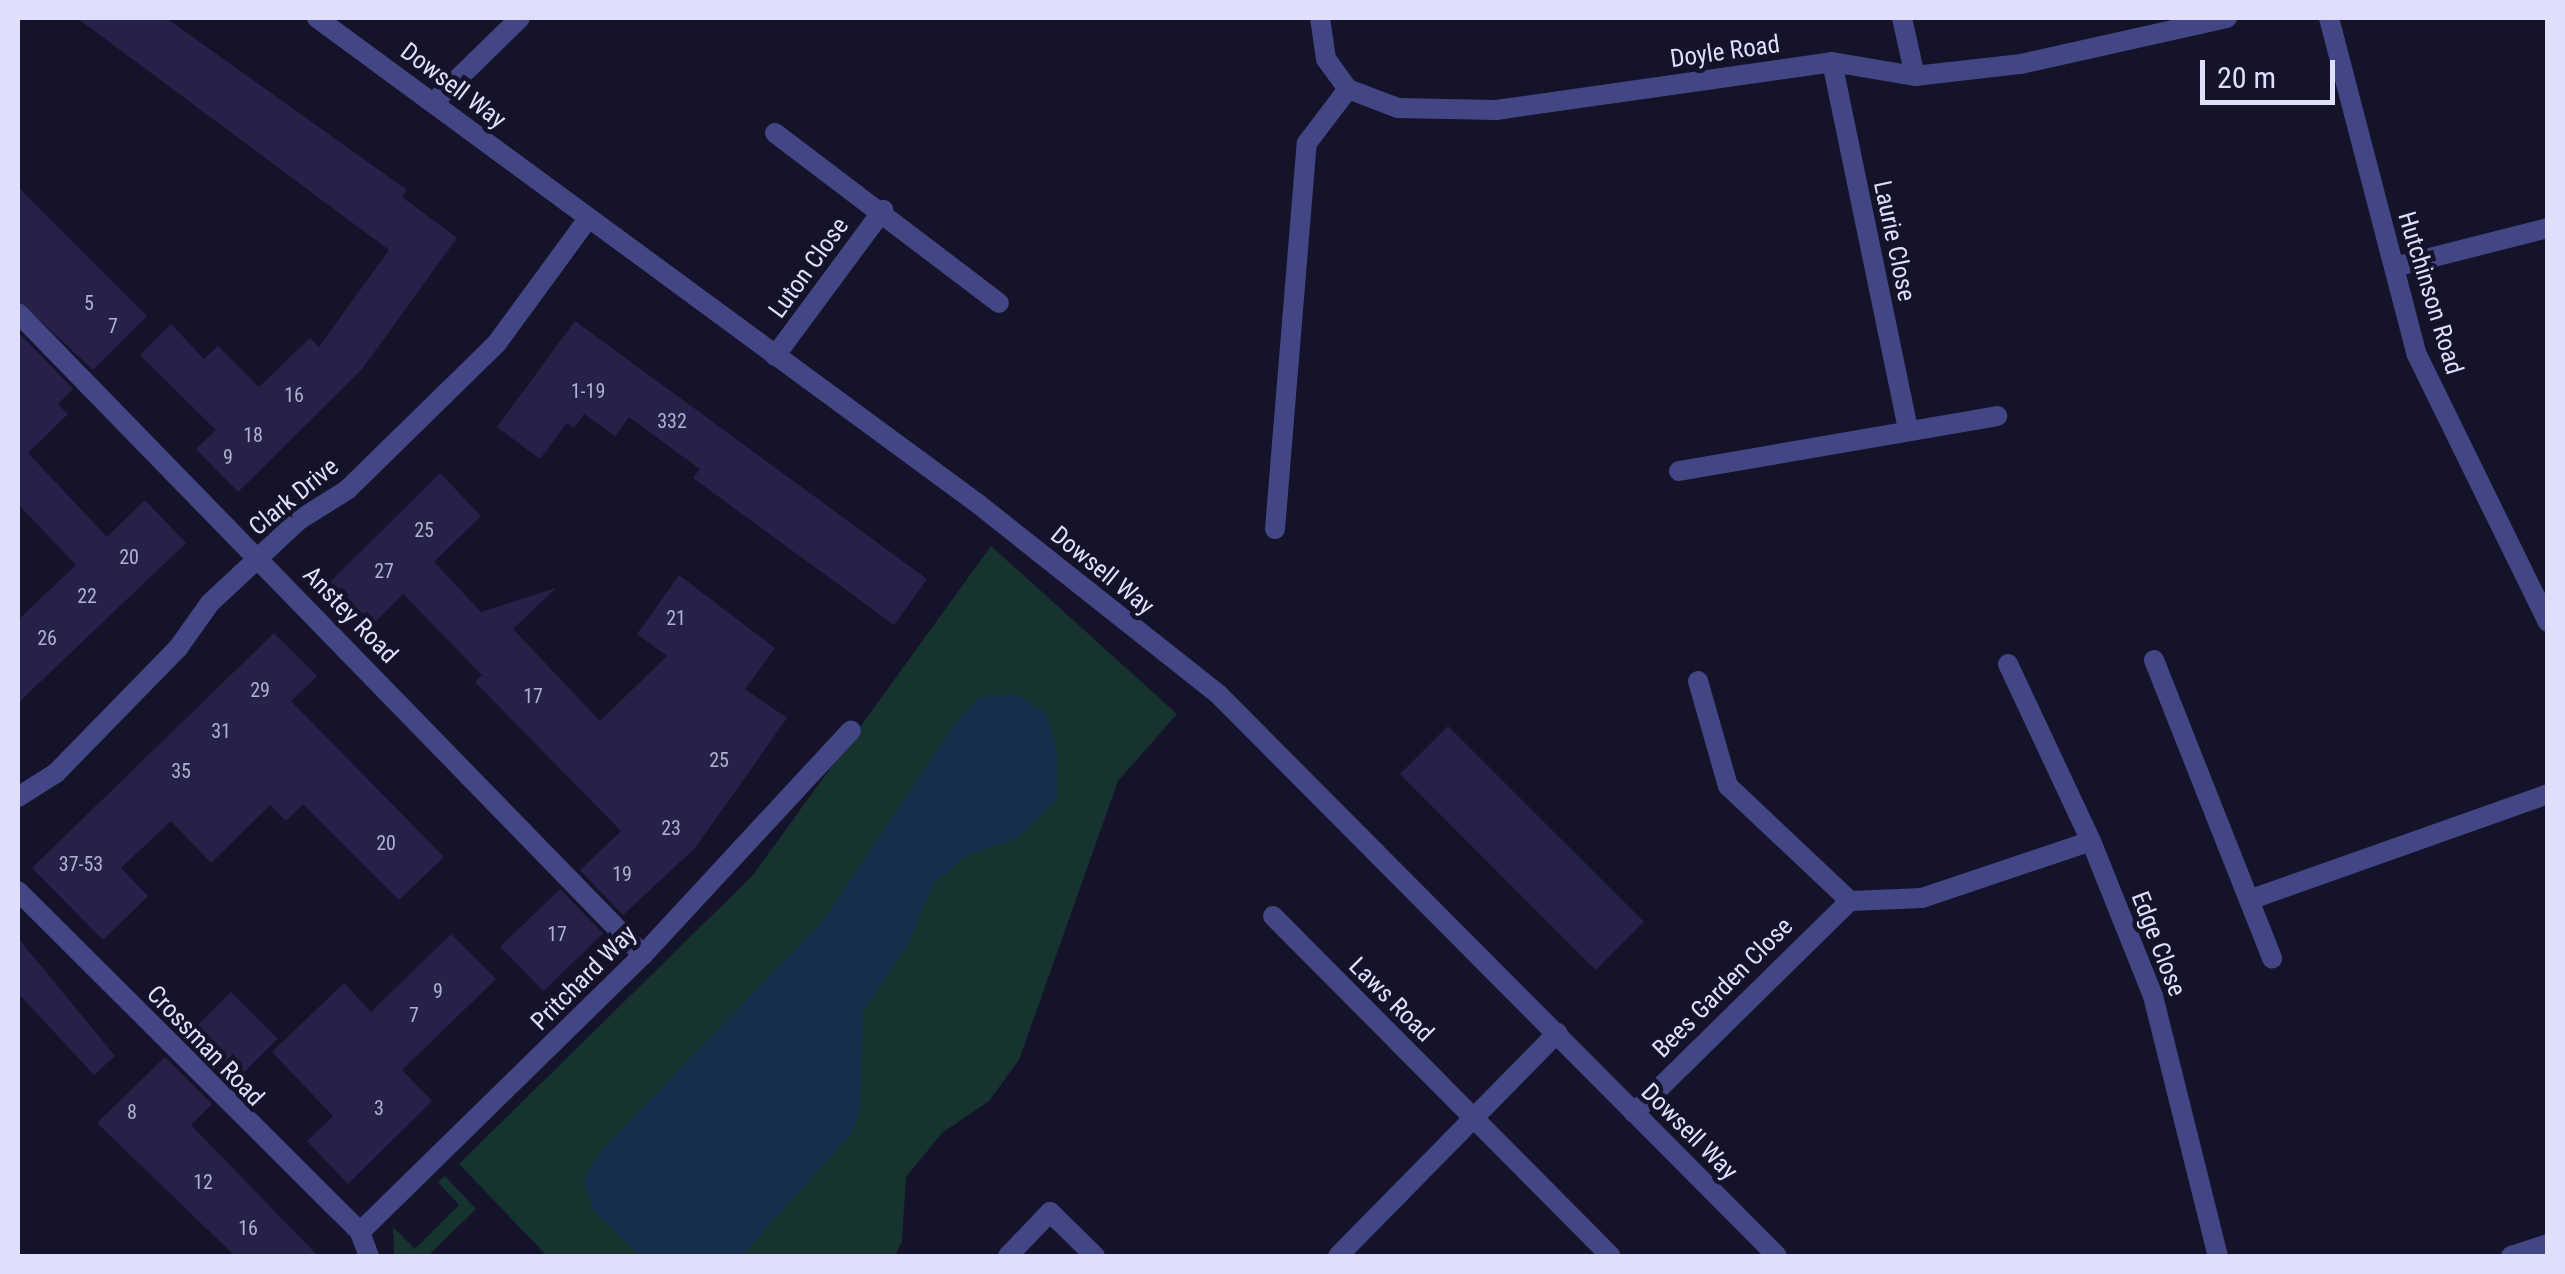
<!DOCTYPE html>
<html>
<head>
<meta charset="utf-8">
<style>
	body { margin:0 }
	#map { position:relative; width:2565px; height:1274px; overflow:hidden; background:#151329; font-family:"Roboto Condensed",sans-serif }
	div>[style] { position:absolute }
	.green>* { inset:0; background:#17332f }
	.water>* { inset:0; background:#142e4c }
	.building>* { inset:0; background:#262149; transform-origin:0 0 }
	.street>* { height:20px; margin:-10px; padding:0 10px; transform-origin:10px; border-radius:10px; background:#434684 }
	span { translate:-50% -50%; white-space:nowrap; text-align:center; line-height:1.15; -webkit-text-stroke:9px #151329; paint-order:stroke }
	.number-label { font-size:20px; color:#b1b0cf }
	.number-label span { -webkit-text-stroke-width:0 }
	.street-label { font-size:25px; color:#dfdffc }
	.frame { position:absolute; inset:0; border:20px solid #dfdffc; pointer-events:none }
	.scale { position:absolute; left:2200px; top:60px; width:135px; height:45px; box-sizing:border-box; border:5px solid #dfdffc; border-top:0; padding-left:12px; font-size:30px; line-height:35px; white-space:nowrap; color:#dfdffc; -webkit-text-stroke:8px #151329; paint-order:stroke }
</style>
</head>
<body>
<div id="map">
	<div class="green">
		<i style="clip-path:polygon(991px 546px,1177px 714px,1118px 781px,1019px 1060px,989px 1101px,942px 1133px,906px 1177px,902px 1241px,895px 1256px,547px 1256px,459px 1164px,753px 875px)"></i>
		<i style="clip-path:polygon(445px 1176px,476px 1209px,428px 1256px,394px 1256px,393px 1227px,415px 1249px,459px 1205px,438px 1182px)"></i>
	</div>
	<div class="water">
		<i style="clip-path:polygon(1016px 694px,1046px 713px,1057px 751px,1057px 799px,1018px 838px,967px 855px,933px 884px,909px 942px,863px 1011px,860px 1110px,851px 1134px,741px 1256px,640px 1256px,594px 1211px,584px 1180px,601px 1151px,822px 922px,955px 724px,980px 697px)"></i>
	</div>
	<div class="building">
		<i style="clip-path:polygon(77px 18px,166px 18px,407px 190px,402px 197px,457px 238px,362px 369px,238px 492px,196px 449px,216px 430px,140px 355px,171px 324px,204px 359px,218px 346px,259px 387px,310px 338px,319px 347px,389px 250px)"></i>
		<i style="clip-path:polygon(18px 187px,147px 316px,93px 370px,18px 300px)"></i>
		<i style="clip-path:polygon(575px 321px,927px 579px,894px 625px,693px 478px,700px 469px,629px 417px,615px 436px,584px 414px,574px 428px,567px 423px,540px 459px,497px 427px)"></i>
		<i style="clip-path:polygon(18px 332px,73px 389px,58px 404px,68px 414px,28px 453px,107px 537px,145px 500px,186px 543px,18px 703px,18px 620px,76px 565px,18px 504px)"></i>
		<i style="clip-path:polygon(440px 473px,481px 516px,434px 562px,481px 612px,556px 588px,513px 629px,600px 721px,667px 656px,637px 634px,679px 575px,775px 648px,745px 689px,787px 718px,695px 848px,623px 915px,580px 870px,621px 831px,475px 682px,482px 675px,403px 594px,369px 628px,327px 585px)"></i>
		<i style="clip-path:polygon(274px 633px,317px 676px,291px 701px,444px 857px,399px 900px,303px 804px,286px 821px,270px 805px,211px 863px,171px 821px,121px 868px,148px 896px,103px 940px,32px 868px)"></i>
		<i style="left:1448px;top:726px;width:277px;height:68px;rotate:45deg"></i>
		<i style="left:560px;top:889px;width:62px;height:83px;rotate:46deg"></i>
		<i style="clip-path:polygon(451px 934px,496px 979px,402px 1070px,432px 1101px,348px 1184px,307px 1141px,333px 1116px,272px 1052px,344px 983px,371px 1012px)"></i>
		<i style="clip-path:polygon(18px 938px,115px 1056px,94px 1075px,18px 993px)"></i>
		<i style="left:231px;top:992px;width:66px;height:65px;rotate:45deg"></i>
		<i style="clip-path:polygon(165px 1057px,212px 1104px,191px 1125px,318px 1256px,235px 1256px,97px 1123px)"></i>
	</div>
	<div class="street">
		<i style="left:317px;top:18px;width:819px;rotate:36.31deg"></i>
		<i style="left:977px;top:503px;width:309px;rotate:38.4deg"></i>
		<i style="left:1219px;top:695px;width:791px;rotate:45.15deg"></i>
		<i style="left:1320px;top:18px;width:41px;rotate:81.7deg"></i>
		<i style="left:1326px;top:59px;width:37px;rotate:54deg"></i>
		<i style="left:1348px;top:89px;width:53px;rotate:20.8deg"></i>
		<i style="left:1398px;top:108px;width:98px;rotate:1.2deg"></i>
		<i style="left:1496px;top:110px;width:339px;rotate:-8.1deg"></i>
		<i style="left:1832px;top:62px;width:84px;rotate:9.6deg"></i>
		<i style="left:1915px;top:76px;width:107px;rotate:-6.5deg"></i>
		<i style="left:2021px;top:64px;width:211px;rotate:-12.6deg"></i>
		<i style="left:1902px;top:18px;width:59px;rotate:77.4deg"></i>
		<i style="left:2329px;top:18px;width:348px;rotate:75.4deg"></i>
		<i style="left:2417px;top:355px;width:297px;rotate:63.9deg"></i>
		<i style="left:1832px;top:62px;width:376px;rotate:78.3deg"></i>
		<i style="left:434px;top:102px;width:120px;rotate:-44.3deg"></i>
		<i style="left:775px;top:133px;width:281px;rotate:37.2deg"></i>
		<i style="left:2394px;top:267px;width:159px;rotate:-14.2deg"></i>
		<i style="left:18px;top:313px;width:896px;rotate:45.77deg"></i>
		<i style="left:775px;top:356px;width:182px;rotate:-53.5deg"></i>
		<i style="left:1679px;top:471px;width:323px;rotate:-9.8deg"></i>
		<i style="left:1275px;top:529px;width:387px;rotate:-85.3deg"></i>
		<i style="left:1307px;top:143px;width:68px;rotate:-52.8deg"></i>
		<i style="left:2154px;top:660px;width:321px;rotate:68.4deg"></i>
		<i style="left:2008px;top:664px;width:195px;rotate:64.9deg"></i>
		<i style="left:2091px;top:841px;width:167px;rotate:68.2deg"></i>
		<i style="left:2153px;top:996px;width:268px;rotate:76deg"></i>
		<i style="left:1698px;top:681px;width:109px;rotate:74.1deg"></i>
		<i style="left:1728px;top:786px;width:168px;rotate:43.3deg"></i>
		<i style="left:18px;top:797px;width:45px;rotate:-32.3deg"></i>
		<i style="left:56px;top:773px;width:175px;rotate:-45.7deg"></i>
		<i style="left:178px;top:648px;width:55px;rotate:-54.6deg"></i>
		<i style="left:210px;top:603px;width:122px;rotate:-43deg"></i>
		<i style="left:299px;top:520px;width:57px;rotate:-32deg"></i>
		<i style="left:347px;top:490px;width:210px;rotate:-44.4deg"></i>
		<i style="left:497px;top:343px;width:152px;rotate:-53.8deg"></i>
		<i style="left:18px;top:891px;width:483px;rotate:44.9deg"></i>
		<i style="left:2249px;top:900px;width:317px;rotate:-19.5deg"></i>
		<i style="left:1273px;top:916px;width:479px;rotate:45.2deg"></i>
		<i style="left:1634px;top:1113px;width:303px;rotate:-44.5deg"></i>
		<i style="left:1850px;top:901px;width:72px;rotate:-2.4deg"></i>
		<i style="left:1922px;top:898px;width:178px;rotate:-18.6deg"></i>
		<i style="left:369px;top:1256px;width:26px;rotate:-111deg"></i>
		<i style="left:360px;top:1232px;width:396px;rotate:-44.4deg"></i>
		<i style="left:643px;top:955px;width:306px;rotate:-47.2deg"></i>
		<i style="left:1008px;top:1256px;width:61px;rotate:-46.3deg"></i>
		<i style="left:1050px;top:1212px;width:63px;rotate:44.4deg"></i>
		<i style="left:1338px;top:1256px;width:313px;rotate:-45.5deg"></i>
		<i style="left:2511px;top:1256px;width:39px;rotate:-18deg"></i>
	</div>
	<div class="number-label">
		<span style="left:89px;top:303px">5</span>
		<span style="left:113px;top:326px">7</span>
		<span style="left:588px;top:391px">1-19</span>
		<span style="left:294px;top:395px">16</span>
		<span style="left:672px;top:421px">332</span>
		<span style="left:253px;top:435px">18</span>
		<span style="left:228px;top:457px">9</span>
		<span style="left:424px;top:530px">25</span>
		<span style="left:129px;top:557px">20</span>
		<span style="left:384px;top:571px">27</span>
		<span style="left:87px;top:596px">22</span>
		<span style="left:676px;top:618px">21</span>
		<span style="left:47px;top:638px">26</span>
		<span style="left:260px;top:690px">29</span>
		<span style="left:533px;top:696px">17</span>
		<span style="left:221px;top:731px">31</span>
		<span style="left:719px;top:760px">25</span>
		<span style="left:181px;top:771px">35</span>
		<span style="left:671px;top:828px">23</span>
		<span style="left:386px;top:843px">20</span>
		<span style="left:81px;top:864px">37-53</span>
		<span style="left:622px;top:874px">19</span>
		<span style="left:557px;top:934px">17</span>
		<span style="left:438px;top:991px">9</span>
		<span style="left:414px;top:1015px">7</span>
		<span style="left:379px;top:1108px">3</span>
		<span style="left:132px;top:1112px">8</span>
		<span style="left:203px;top:1182px">12</span>
		<span style="left:248px;top:1228px">16</span>
	</div>
	<div class="street-label">
		<span style="left:1725px;top:52px;rotate:-8deg">Doyle Road</span>
		<span style="left:453px;top:86px;rotate:37deg">Dowsell Way</span>
		<span style="left:1894px;top:241px;rotate:78deg">Laurie Close</span>
		<span style="left:809px;top:268px;rotate:-54deg">Luton Close</span>
		<span style="left:2430px;top:293px;rotate:73deg">Hutchinson Road</span>
		<span style="left:294px;top:497px;rotate:-39deg">Clark Drive</span>
		<span style="left:1102px;top:571px;rotate:39deg">Dowsell Way</span>
		<span style="left:350px;top:615px;rotate:46deg">Anstey Road</span>
		<span style="left:2158px;top:944px;rotate:69deg">Edge Close</span>
		<span style="left:584px;top:978px;rotate:-45deg">Pritchard Way</span>
		<span style="left:1723px;top:988px;rotate:-45deg">Bees Garden Close</span>
		<span style="left:1391px;top:1000px;rotate:45deg">Laws Road</span>
		<span style="left:205px;top:1046px;rotate:46deg">Crossman Road</span>
		<span style="left:1689px;top:1132px;rotate:45deg">Dowsell Way</span>
	</div>
	<div class="frame"></div>
	<div class="scale">20 m</div>
</div>
</body>
</html>
